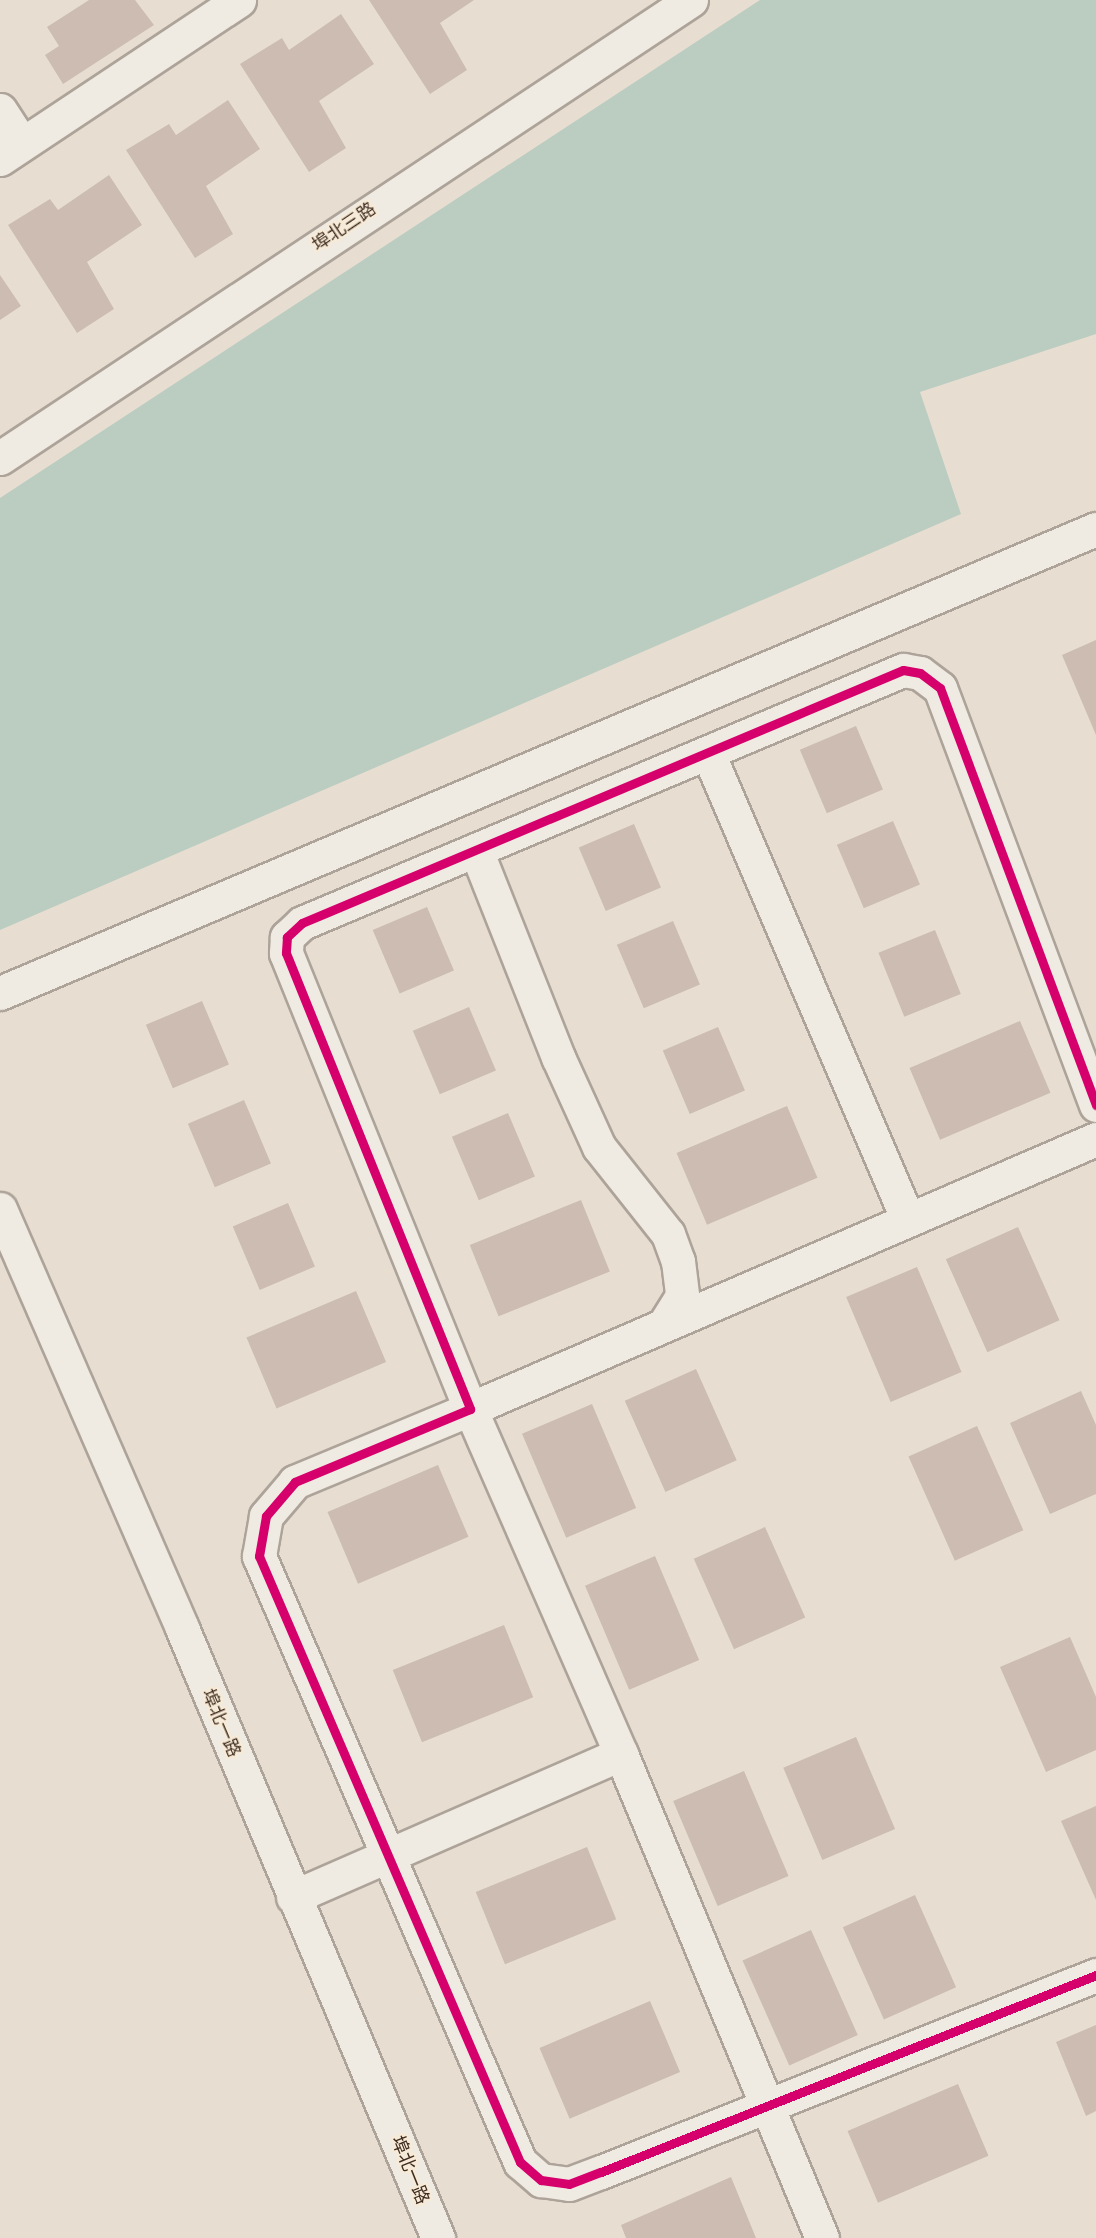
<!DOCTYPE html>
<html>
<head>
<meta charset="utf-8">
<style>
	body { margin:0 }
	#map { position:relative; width:1096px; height:2238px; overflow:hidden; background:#e7ded1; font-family:"Source Serif 4","Noto Sans SC",serif }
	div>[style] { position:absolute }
	.water>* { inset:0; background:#bbccc0 }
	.building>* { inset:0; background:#ccbcb1; transform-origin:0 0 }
	.roads { filter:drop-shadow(2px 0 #ada399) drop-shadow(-2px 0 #ada399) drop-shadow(0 2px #ada399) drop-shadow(0 -2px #ada399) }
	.street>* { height:33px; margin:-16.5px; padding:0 16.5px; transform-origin:16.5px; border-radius:16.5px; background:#efeae2 }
	.secondary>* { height:33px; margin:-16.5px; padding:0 16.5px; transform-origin:16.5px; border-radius:16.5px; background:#efeae2 }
	.cycleway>* { height:9px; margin:-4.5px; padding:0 4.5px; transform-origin:4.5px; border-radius:4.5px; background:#d6006c }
	span { translate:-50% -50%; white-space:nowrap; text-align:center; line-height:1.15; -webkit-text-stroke:4.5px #f7ebd7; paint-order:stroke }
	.street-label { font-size:18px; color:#3d2b1f }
</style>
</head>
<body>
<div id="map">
	<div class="water">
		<i style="clip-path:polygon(760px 0,1096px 0,1096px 334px,920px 392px,961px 514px,0 930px,0 498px)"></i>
	</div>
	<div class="building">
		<i style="clip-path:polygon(89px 0,135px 0,154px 25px,63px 84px,45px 55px,59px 46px,47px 27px)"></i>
		<i style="clip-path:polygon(369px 0,474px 0,440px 23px,467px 70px,430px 94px)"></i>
		<i style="clip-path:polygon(341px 14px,374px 64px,319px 101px,346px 148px,309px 172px,240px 64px,282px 38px,289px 50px)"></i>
		<i style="clip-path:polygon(228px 100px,260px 149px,206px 186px,233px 234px,195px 258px,126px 150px,169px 124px,176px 135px)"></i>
		<i style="clip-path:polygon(109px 175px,142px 225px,87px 262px,114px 309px,77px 333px,8px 225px,50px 199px,58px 210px)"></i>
		<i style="clip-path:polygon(0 275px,21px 306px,0 320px)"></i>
		<i style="clip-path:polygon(1096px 640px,1096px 735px,1062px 655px)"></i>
		<i style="left:856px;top:726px;width:69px;height:61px;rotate:67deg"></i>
		<i style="left:893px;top:821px;width:69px;height:61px;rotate:67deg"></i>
		<i style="left:634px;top:824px;width:69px;height:60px;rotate:67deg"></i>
		<i style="left:427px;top:907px;width:69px;height:59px;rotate:67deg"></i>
		<i style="left:673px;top:921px;width:69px;height:61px;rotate:67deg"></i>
		<i style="left:935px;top:930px;width:69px;height:61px;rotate:68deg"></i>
		<i style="left:202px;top:1001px;width:69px;height:61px;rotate:67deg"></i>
		<i style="left:469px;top:1007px;width:69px;height:61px;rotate:67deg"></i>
		<i style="left:1020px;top:1021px;width:78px;height:120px;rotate:67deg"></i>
		<i style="left:718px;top:1027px;width:69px;height:60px;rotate:67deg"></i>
		<i style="left:244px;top:1100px;width:69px;height:61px;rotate:67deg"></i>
		<i style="left:787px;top:1106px;width:78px;height:120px;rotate:67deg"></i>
		<i style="left:508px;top:1113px;width:69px;height:61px;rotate:67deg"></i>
		<i style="left:581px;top:1200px;width:77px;height:120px;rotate:68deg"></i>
		<i style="left:288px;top:1203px;width:69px;height:60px;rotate:67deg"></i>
		<i style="left:1018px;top:1227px;width:102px;height:79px;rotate:66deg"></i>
		<i style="left:917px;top:1267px;width:114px;height:77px;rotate:67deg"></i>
		<i style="left:356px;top:1291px;width:77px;height:119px;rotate:67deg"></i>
		<i style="left:696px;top:1369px;width:100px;height:78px;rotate:66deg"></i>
		<i style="clip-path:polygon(1081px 1391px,1096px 1425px,1096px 1494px,1050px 1514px,1010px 1423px)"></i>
		<i style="left:592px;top:1404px;width:113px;height:76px;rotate:67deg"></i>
		<i style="left:977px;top:1426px;width:114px;height:75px;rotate:66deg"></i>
		<i style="left:438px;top:1465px;width:78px;height:120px;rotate:67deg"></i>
		<i style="left:765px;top:1527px;width:99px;height:78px;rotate:66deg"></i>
		<i style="left:655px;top:1556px;width:113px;height:76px;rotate:67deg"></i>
		<i style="left:504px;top:1625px;width:78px;height:120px;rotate:68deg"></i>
		<i style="clip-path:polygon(1070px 1637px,1096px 1697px,1096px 1750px,1046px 1772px,1000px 1667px)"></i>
		<i style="left:856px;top:1737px;width:100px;height:79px;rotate:67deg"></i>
		<i style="left:744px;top:1771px;width:114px;height:77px;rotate:67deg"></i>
		<i style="clip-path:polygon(1096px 1806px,1096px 1900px,1061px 1821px)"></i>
		<i style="left:587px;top:1847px;width:78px;height:120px;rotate:68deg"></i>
		<i style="left:915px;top:1895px;width:101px;height:79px;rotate:66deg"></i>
		<i style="left:811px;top:1930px;width:115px;height:75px;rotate:66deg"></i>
		<i style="left:650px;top:2001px;width:77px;height:120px;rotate:67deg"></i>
		<i style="clip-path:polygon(1096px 2025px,1096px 2111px,1086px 2116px,1056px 2042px)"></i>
		<i style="left:958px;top:2084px;width:78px;height:120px;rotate:67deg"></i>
		<i style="clip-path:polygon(731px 2177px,756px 2238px,626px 2238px,621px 2225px)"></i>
	</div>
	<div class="roads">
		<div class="street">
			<i style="left:0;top:110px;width:40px;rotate:57.1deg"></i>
			<i style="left:0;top:159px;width:287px;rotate:-33.6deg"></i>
			<i style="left:708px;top:753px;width:508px;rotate:66.82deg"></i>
			<i style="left:476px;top:850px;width:223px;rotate:68.4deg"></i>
			<i style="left:558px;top:1057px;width:99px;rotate:65.5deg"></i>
			<i style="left:599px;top:1147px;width:111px;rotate:51.6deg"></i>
			<i style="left:668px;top:1234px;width:29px;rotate:70deg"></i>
			<i style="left:678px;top:1261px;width:35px;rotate:83deg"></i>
			<i style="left:682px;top:1296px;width:34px;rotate:122deg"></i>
			<i style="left:1096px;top:1105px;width:445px;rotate:-110.5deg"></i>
			<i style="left:940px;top:688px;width:25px;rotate:-143deg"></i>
			<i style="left:920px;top:673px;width:17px;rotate:-170deg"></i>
			<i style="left:903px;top:670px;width:652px;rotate:157.17deg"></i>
			<i style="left:302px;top:923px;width:21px;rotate:137deg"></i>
			<i style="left:287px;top:937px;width:16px;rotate:94deg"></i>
			<i style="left:286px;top:953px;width:492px;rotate:68deg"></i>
			<i style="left:470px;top:1409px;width:190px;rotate:157.4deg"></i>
			<i style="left:295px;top:1482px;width:45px;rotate:130.5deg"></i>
			<i style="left:266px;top:1516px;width:41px;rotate:99.9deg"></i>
			<i style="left:259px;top:1556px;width:660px;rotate:66.7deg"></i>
			<i style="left:520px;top:2162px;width:28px;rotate:41deg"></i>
			<i style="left:541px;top:2180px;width:28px;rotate:8deg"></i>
			<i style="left:569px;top:2184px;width:34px;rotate:-21deg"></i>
			<i style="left:601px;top:2172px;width:533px;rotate:-21.7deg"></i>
			<i style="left:621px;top:1754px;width:377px;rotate:-113.6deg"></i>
			<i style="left:470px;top:1409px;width:682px;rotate:-23.33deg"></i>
			<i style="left:293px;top:1897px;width:358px;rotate:-23.6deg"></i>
			<i style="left:621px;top:1754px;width:524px;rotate:67.45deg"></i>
		</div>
		<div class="secondary">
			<i style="left:0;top:458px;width:829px;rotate:-33.54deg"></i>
			<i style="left:0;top:993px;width:1190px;rotate:-22.95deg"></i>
			<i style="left:0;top:1209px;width:457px;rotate:66.5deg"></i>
			<i style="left:182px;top:1628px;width:662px;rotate:67.23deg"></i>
		</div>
	</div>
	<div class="cycleway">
		<i style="left:1096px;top:1105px;width:445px;rotate:-110.5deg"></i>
		<i style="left:940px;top:688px;width:25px;rotate:-143deg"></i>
		<i style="left:920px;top:673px;width:17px;rotate:-170deg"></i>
		<i style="left:903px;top:670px;width:652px;rotate:157.17deg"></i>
		<i style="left:302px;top:923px;width:21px;rotate:137deg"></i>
		<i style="left:287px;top:937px;width:16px;rotate:94deg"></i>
		<i style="left:286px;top:953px;width:492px;rotate:68deg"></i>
		<i style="left:470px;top:1409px;width:190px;rotate:157.4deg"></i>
		<i style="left:295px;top:1482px;width:45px;rotate:130.5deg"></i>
		<i style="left:266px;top:1516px;width:41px;rotate:99.9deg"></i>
		<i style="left:259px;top:1556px;width:660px;rotate:66.7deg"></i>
		<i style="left:520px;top:2162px;width:28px;rotate:41deg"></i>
		<i style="left:541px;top:2180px;width:28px;rotate:8deg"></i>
		<i style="left:569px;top:2184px;width:34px;rotate:-21deg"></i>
		<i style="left:601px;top:2172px;width:533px;rotate:-21.7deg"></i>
	</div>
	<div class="street-label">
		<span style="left:344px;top:227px;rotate:-34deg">埠北三路</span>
		<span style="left:221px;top:1723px;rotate:67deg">埠北一路</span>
		<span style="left:410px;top:2170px;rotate:68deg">埠北一路</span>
	</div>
</div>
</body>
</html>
